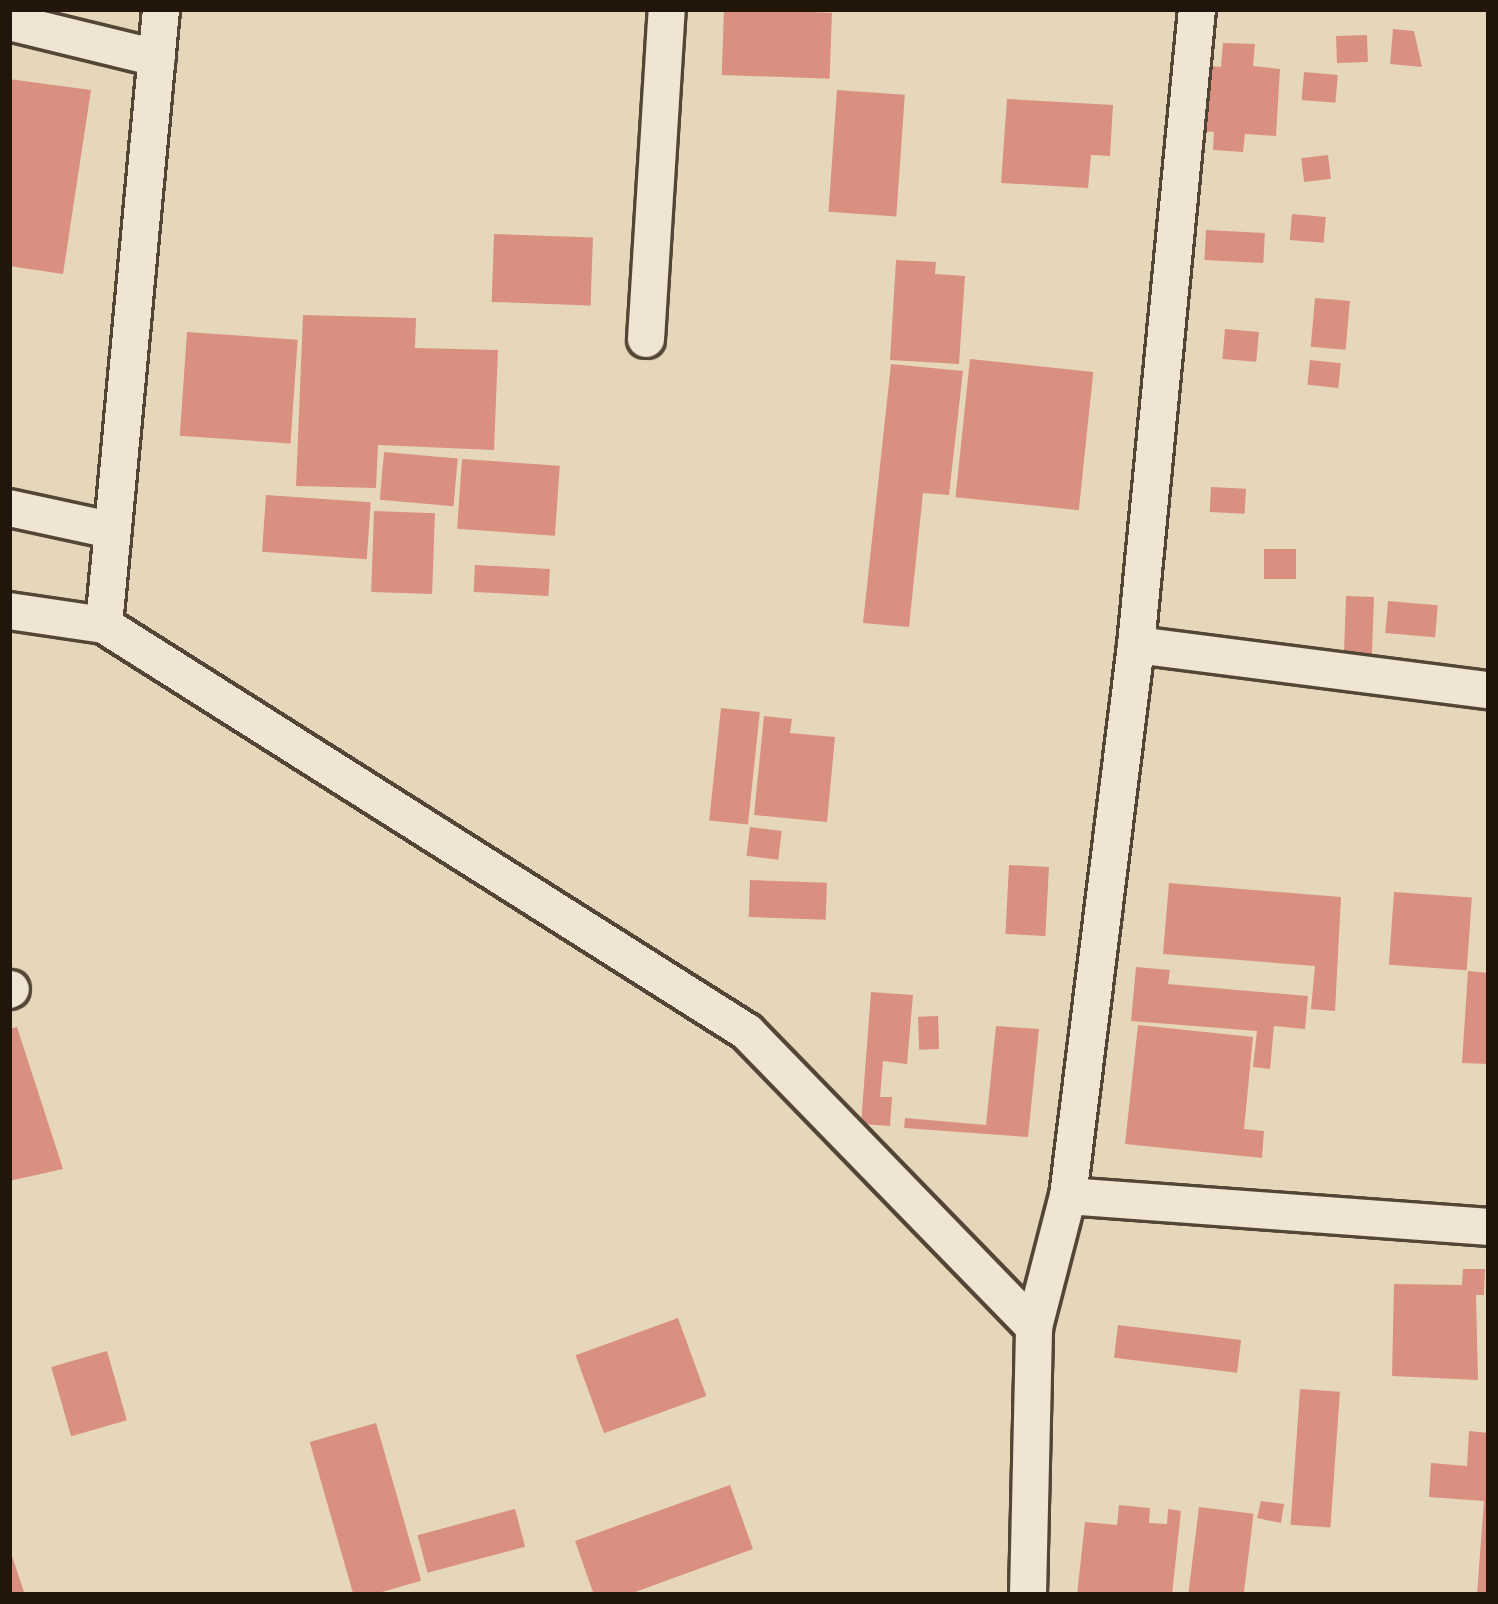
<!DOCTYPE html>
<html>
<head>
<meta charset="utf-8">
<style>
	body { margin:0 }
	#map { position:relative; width:1498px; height:1604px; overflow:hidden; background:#e7d7ba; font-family:"IM FELL French Canon",serif }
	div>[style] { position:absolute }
	.building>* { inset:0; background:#d99080; transform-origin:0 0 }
	.roads { filter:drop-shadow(3px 0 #534636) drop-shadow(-3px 0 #534636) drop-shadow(0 3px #534636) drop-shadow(0 -3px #534636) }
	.street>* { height:36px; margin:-18px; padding:0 18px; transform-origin:18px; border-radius:18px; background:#efe5d2 }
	span { translate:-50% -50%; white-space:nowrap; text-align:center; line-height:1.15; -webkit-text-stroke:9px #efe5d2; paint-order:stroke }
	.frame { position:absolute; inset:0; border:12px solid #22150a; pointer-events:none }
</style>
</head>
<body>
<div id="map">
	<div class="building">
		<i style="left:724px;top:9px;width:108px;height:66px;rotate:2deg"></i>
		<i style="clip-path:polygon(1393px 29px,1414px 31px,1422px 67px,1390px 64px)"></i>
		<i style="left:1367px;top:35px;width:27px;height:31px;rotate:88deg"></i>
		<i style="clip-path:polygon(1223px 43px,1255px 44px,1253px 66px,1280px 69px,1276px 136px,1245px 134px,1243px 152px,1213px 150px,1214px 132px,1203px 131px,1208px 66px,1221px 67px)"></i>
		<i style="left:1304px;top:72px;width:34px;height:28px;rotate:5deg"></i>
		<i style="clip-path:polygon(9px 79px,91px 90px,63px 274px,9px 266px)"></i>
		<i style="left:837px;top:90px;width:68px;height:122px;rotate:4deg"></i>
		<i style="clip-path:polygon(1007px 99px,1113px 105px,1110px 156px,1091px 155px,1088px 188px,1001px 183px)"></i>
		<i style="left:1328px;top:155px;width:24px;height:27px;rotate:83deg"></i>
		<i style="left:1292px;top:214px;width:34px;height:26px;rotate:5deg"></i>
		<i style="left:1206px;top:230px;width:59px;height:30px;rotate:3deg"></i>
		<i style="left:494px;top:234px;width:99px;height:68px;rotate:2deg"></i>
		<i style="clip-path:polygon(896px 260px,936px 262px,935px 274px,965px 276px,959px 364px,890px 360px)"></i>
		<i style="left:1315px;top:298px;width:35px;height:49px;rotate:5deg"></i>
		<i style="clip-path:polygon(303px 315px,416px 318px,415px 348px,498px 350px,494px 450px,378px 445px,376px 488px,296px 486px)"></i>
		<i style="left:1225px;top:329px;width:34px;height:30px;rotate:5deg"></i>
		<i style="left:187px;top:332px;width:111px;height:104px;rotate:4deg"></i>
		<i style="left:970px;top:359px;width:124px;height:139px;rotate:6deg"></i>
		<i style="left:1310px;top:360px;width:31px;height:25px;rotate:6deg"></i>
		<i style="clip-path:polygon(891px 364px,963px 371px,949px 495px,923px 493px,909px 627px,863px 623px)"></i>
		<i style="left:384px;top:452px;width:74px;height:48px;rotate:5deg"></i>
		<i style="left:462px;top:459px;width:98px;height:70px;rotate:4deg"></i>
		<i style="left:1211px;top:487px;width:35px;height:25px;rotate:3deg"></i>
		<i style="left:266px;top:495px;width:105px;height:57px;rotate:4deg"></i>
		<i style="left:374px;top:511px;width:61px;height:81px;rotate:2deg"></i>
		<i style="left:1296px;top:549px;width:30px;height:32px;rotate:90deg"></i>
		<i style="left:475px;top:565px;width:75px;height:27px;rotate:3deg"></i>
		<i style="left:1346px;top:596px;width:28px;height:62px;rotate:2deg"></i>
		<i style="left:1388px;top:601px;width:50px;height:32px;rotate:5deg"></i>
		<i style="left:721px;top:708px;width:39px;height:113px;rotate:6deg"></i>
		<i style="clip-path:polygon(764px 716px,792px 719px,790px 733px,835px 737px,827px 822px,754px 815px)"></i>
		<i style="left:750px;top:827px;width:32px;height:29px;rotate:7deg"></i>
		<i style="left:1009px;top:865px;width:40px;height:69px;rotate:3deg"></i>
		<i style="left:750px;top:880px;width:77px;height:37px;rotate:2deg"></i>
		<i style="clip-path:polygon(1169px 883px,1341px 897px,1335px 1011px,1311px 1009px,1315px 966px,1163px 954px)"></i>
		<i style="left:1394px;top:892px;width:78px;height:73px;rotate:4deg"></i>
		<i style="clip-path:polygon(1136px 967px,1170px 970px,1168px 984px,1308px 996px,1305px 1029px,1274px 1026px,1270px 1069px,1253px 1067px,1257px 1031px,1131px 1021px)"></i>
		<i style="clip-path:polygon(1468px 971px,1489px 973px,1489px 1064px,1462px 1063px)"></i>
		<i style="clip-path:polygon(871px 992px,913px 995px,907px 1064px,883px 1061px,880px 1097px,892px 1097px,890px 1126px,861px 1124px)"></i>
		<i style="left:938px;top:1016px;width:33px;height:20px;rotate:88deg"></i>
		<i style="clip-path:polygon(1138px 1025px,1253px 1037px,1244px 1129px,1264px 1131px,1262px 1158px,1125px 1144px)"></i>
		<i style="clip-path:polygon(996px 1026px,1039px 1029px,1028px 1137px,904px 1128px,905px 1118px,986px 1125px)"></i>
		<i style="clip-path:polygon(17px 1027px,63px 1169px,9px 1181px,9px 1029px)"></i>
		<i style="clip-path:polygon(1463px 1269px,1485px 1269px,1484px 1295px,1476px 1295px,1478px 1380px,1392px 1376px,1394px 1284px,1462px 1285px)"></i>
		<i style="left:678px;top:1318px;width:83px;height:109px;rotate:70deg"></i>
		<i style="left:1118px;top:1325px;width:124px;height:33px;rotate:7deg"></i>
		<i style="left:107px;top:1351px;width:72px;height:58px;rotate:74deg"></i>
		<i style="left:1300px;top:1389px;width:40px;height:136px;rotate:4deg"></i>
		<i style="left:376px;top:1423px;width:164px;height:69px;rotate:74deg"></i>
		<i style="clip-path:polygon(1469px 1431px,1489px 1433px,1489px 1595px,1477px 1595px,1484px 1501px,1429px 1497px,1431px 1463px,1467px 1466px)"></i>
		<i style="clip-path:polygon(730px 1485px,753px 1549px,627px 1595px,594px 1595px,575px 1541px)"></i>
		<i style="clip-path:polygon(1261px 1501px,1284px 1504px,1281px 1523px,1257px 1518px)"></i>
		<i style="clip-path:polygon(1119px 1505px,1150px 1508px,1149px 1523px,1167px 1524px,1168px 1509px,1181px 1511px,1172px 1595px,1077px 1595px,1085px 1522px,1117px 1525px)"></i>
		<i style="left:1199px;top:1507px;width:55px;height:89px;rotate:7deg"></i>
		<i style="left:515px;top:1509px;width:39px;height:101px;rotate:75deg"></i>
		<i style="clip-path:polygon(9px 1550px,10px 1550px,25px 1595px,9px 1595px)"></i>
	</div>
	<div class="roads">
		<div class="street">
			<i style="left:9px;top:22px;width:152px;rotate:13.7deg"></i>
			<i style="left:646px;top:339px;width:331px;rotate:-86.4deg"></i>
			<i style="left:9px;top:508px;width:104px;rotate:12.2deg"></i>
			<i style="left:9px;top:611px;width:96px;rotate:8.4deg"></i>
			<i style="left:104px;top:625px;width:761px;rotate:32.33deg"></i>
			<i style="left:747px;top:1032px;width:412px;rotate:45.8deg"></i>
			<i style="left:104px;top:625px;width:619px;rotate:-84.71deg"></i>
			<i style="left:1136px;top:645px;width:356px;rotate:7.3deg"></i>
			<i style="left:9px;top:990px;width:2px;rotate:-27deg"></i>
			<i style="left:1068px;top:1196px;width:422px;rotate:4.2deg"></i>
			<i style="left:1028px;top:1595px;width:268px;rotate:-88.7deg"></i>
			<i style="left:1034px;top:1327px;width:135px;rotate:-75.5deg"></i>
			<i style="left:1068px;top:1196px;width:555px;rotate:-82.96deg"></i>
			<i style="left:1136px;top:645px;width:639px;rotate:-84.52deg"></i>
		</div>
	</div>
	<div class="frame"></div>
</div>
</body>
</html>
